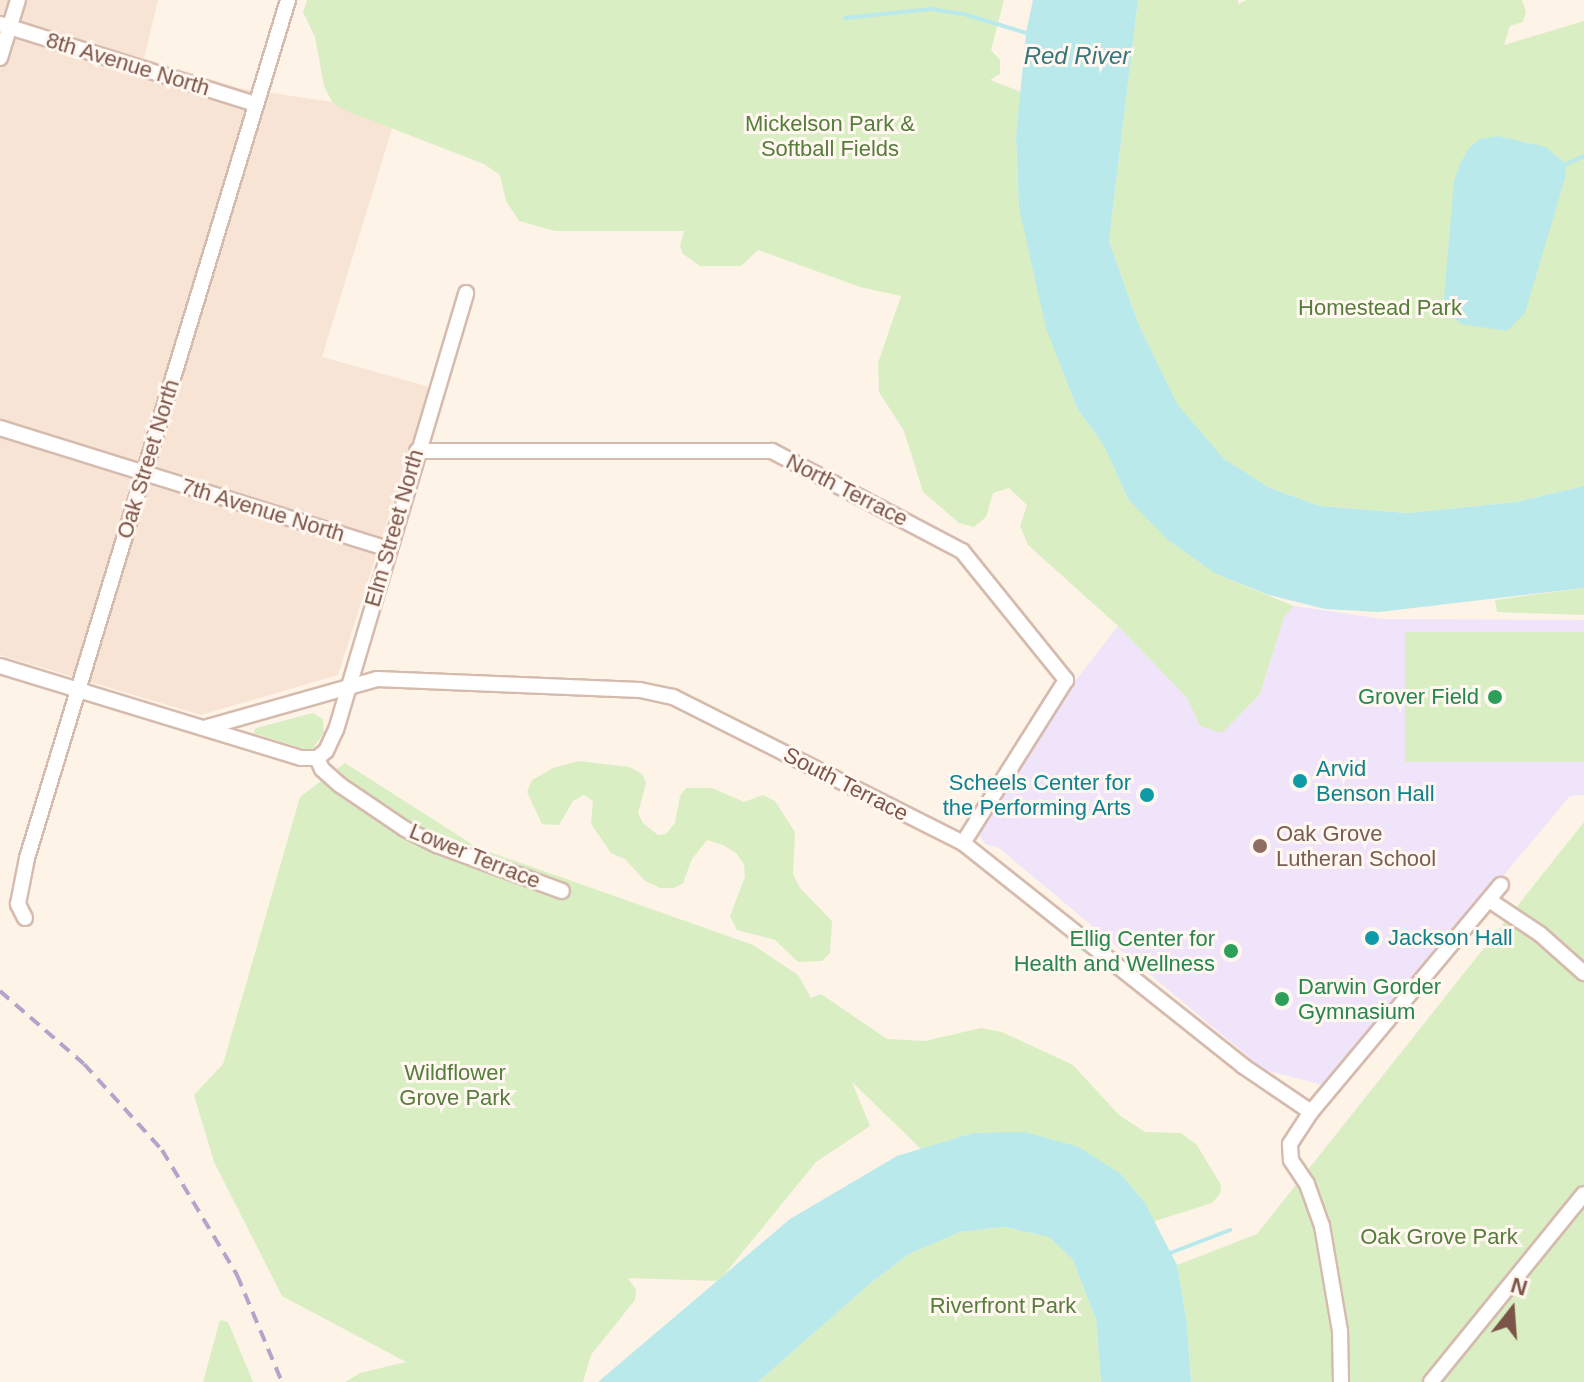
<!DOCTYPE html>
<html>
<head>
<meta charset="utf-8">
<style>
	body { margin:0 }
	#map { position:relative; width:1584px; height:1382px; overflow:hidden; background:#fef3e7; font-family:Helvetica,sans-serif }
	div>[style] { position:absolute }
	.residential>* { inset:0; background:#f7e4d5 }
	.education>* { inset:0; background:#f0e4fb }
	.green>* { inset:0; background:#d9efc3; transform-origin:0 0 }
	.water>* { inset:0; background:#b9e9eb }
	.stream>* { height:4px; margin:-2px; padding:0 2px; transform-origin:2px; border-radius:2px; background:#b9e9eb }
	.roads { filter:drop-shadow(2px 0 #d5bbae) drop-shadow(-2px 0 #d5bbae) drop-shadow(0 2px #d5bbae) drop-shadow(0 -2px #d5bbae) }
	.minor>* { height:14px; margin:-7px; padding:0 7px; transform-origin:7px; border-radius:7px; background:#fff }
	.rail>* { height:4px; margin-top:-2px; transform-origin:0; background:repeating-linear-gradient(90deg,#b4a3cb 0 12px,transparent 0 20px) }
	.dots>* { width:22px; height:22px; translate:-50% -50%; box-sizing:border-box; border:4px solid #fff7f0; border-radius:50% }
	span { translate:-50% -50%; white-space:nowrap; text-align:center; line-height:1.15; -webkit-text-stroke:6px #fff7f0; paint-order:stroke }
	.street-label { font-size:22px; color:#7c5548 }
	.park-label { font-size:22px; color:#567d3c }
	.leisure-label { font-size:22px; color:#27864d }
	.right { translate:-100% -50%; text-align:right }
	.left { translate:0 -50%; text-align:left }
	.culture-label { font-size:22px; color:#0d838f }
	.education-label { font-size:22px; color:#785e54 }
	.water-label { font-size:24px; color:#36767b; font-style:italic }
	.north { position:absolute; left:1472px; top:1270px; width:80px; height:80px; -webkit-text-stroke:6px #fff7f0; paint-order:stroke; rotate:17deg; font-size:22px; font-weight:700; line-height:32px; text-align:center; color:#7c5548 }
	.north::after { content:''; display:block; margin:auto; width:28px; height:36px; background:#7c5548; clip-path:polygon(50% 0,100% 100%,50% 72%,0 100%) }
</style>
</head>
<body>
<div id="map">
	<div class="residential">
		<i style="clip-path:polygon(0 0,158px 0,144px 58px,239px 88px,332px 102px,392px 129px,322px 357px,430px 387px,338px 675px,201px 715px,0 655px)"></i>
	</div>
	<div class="education">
		<i style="clip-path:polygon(1294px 606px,1383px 619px,1584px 620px,1584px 795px,1570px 796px,1327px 1086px,1264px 1070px,999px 848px,985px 844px,979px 835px,1069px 689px,1118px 626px,1187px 698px,1200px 726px,1260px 694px,1284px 617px)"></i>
	</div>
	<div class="green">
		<i style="clip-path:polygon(307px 0,1004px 0,991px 50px,1000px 60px,1000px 74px,990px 80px,1021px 92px,1016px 137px,1019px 208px,1077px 408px,1104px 446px,1128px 499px,1216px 574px,1294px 606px,1284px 617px,1260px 694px,1222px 733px,1200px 726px,1187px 698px,1118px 626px,1028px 545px,1020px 526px,1027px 505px,1009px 488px,993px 493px,986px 517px,974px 527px,959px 523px,923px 492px,904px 431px,879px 392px,878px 363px,901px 296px,860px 287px,758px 250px,741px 266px,700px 266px,683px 254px,680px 246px,684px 231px,555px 231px,519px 221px,506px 201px,500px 175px,484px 164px,344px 110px,332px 102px,324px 86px,315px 37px,303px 12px)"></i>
		<i style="clip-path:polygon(1138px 0,1238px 0,1238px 4px,1247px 0,1522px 0,1526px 11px,1523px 22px,1510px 26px,1504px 45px,1584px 21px,1584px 486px,1516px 502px,1407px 513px,1320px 506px,1270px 488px,1224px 460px,1177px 405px,1138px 323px,1109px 241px)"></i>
		<i style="clip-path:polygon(1584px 588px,1584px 615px,1497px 612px,1495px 600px)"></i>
		<i style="left:1405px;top:632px;width:179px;height:130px"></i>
		<i style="clip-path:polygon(313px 713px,323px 719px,324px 733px,311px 751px,253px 733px,256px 728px)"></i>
		<i style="clip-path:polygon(578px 761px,629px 767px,642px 774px,646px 783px,638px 813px,643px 823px,658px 835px,666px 834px,675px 823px,680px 796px,686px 788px,712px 788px,744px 802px,763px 795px,775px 801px,795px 832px,793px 874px,800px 888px,832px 921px,830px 953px,822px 961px,798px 962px,775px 940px,737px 930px,730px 916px,745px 877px,744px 864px,736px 853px,723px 845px,707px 840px,692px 859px,683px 883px,674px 888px,660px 888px,645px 881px,625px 859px,611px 853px,591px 824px,593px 801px,584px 795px,573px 801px,559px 825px,542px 824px,527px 792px,532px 780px,553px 768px)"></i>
		<i style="clip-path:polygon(345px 763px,478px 848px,753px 945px,798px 975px,811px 998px,821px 994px,887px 1039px,925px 1041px,981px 1028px,1002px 1032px,1073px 1065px,1119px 1115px,1145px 1132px,1181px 1133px,1197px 1145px,1221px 1185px,1220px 1194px,1212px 1203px,1152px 1222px,1145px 1203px,1121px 1174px,973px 1133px,921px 1149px,852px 1082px,870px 1126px,816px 1162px,719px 1281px,628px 1278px,636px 1290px,635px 1300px,591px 1355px,583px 1382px,345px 1382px,360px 1373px,406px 1362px,282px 1296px,214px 1162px,194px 1095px,223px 1064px,300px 797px)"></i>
		<i style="clip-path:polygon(1584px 822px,1584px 1382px,1191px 1382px,1187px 1323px,1177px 1265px,1257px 1234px)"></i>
		<i style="clip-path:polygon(1005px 1227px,1049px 1237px,1073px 1260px,1096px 1320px,1101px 1382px,758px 1382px,871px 1283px,909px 1254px,960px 1232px)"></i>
		<i style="clip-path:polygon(220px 1320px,228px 1322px,253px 1382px,203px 1382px)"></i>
	</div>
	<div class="water">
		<i style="clip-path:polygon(1033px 0,1138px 0,1109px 241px,1138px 323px,1177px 404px,1224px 459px,1270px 488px,1320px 506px,1407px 513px,1516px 502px,1584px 486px,1584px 588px,1379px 612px,1325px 609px,1269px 595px,1216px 574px,1167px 539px,1128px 499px,1104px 446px,1077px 408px,1046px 328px,1019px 208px,1016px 137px,1026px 33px)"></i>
		<i style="clip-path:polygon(1498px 136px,1546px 147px,1566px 164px,1565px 178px,1525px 313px,1507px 331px,1461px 324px,1451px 315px,1444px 299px,1454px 181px,1460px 164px,1469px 148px,1480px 139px)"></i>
		<i style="clip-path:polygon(1025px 1132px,1079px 1147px,1121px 1174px,1145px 1203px,1177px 1265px,1187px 1323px,1191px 1382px,1101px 1382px,1096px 1320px,1073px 1260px,1049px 1237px,1004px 1227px,960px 1232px,909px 1254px,871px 1283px,758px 1382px,598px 1382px,790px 1219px,897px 1156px,973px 1133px)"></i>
	</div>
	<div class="stream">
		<i style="left:845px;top:18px;width:86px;rotate:-6deg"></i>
		<i style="left:931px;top:9px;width:36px;rotate:9deg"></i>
		<i style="left:967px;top:15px;width:66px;rotate:16.8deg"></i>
		<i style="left:1566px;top:164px;width:20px;rotate:-24deg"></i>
		<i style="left:1165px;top:1255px;width:70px;rotate:-21deg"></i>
	</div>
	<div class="roads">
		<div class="minor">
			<i style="left:0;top:24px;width:268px;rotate:17.4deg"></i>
			<i style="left:0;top:58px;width:61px;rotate:-72.8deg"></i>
			<i style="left:0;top:428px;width:406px;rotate:17.3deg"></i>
			<i style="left:417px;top:451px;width:355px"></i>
			<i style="left:772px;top:451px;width:215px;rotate:27.8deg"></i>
			<i style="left:962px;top:551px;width:166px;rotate:51.1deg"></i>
			<i style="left:1066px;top:680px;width:193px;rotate:122.3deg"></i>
			<i style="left:0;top:666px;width:315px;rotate:17deg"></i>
			<i style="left:301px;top:758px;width:16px"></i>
			<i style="left:204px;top:728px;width:180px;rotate:-15.8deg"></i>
			<i style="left:377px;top:679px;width:263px;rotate:2.4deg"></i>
			<i style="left:640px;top:690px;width:34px;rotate:12deg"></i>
			<i style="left:673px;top:697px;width:325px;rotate:26.7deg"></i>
			<i style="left:963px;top:843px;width:358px;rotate:38.5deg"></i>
			<i style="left:1243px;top:1066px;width:82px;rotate:34.1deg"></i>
			<i style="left:317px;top:758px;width:11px;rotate:-38deg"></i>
			<i style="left:326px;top:751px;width:23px;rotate:-65deg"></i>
			<i style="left:336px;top:730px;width:456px;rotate:-73.4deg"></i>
			<i style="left:317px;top:758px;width:12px;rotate:66deg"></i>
			<i style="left:322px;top:769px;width:24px;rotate:42deg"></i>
			<i style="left:340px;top:785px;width:78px;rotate:34.1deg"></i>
			<i style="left:405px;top:829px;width:36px;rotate:27deg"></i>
			<i style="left:437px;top:845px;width:133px;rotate:20.2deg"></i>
			<i style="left:1489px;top:900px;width:61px;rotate:33.7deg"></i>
			<i style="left:1540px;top:934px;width:59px;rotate:41.6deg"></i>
			<i style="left:25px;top:918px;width:16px;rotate:-117deg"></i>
			<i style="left:18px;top:904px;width:47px;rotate:-78.9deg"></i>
			<i style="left:27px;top:858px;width:897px;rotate:-73.08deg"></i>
			<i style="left:1341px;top:1382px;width:51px;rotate:-91.1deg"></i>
			<i style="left:1340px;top:1331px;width:107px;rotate:-99.7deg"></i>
			<i style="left:1322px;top:1226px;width:45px;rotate:-109.7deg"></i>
			<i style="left:1307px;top:1184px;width:29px;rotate:-124deg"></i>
			<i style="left:1291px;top:1160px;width:16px;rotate:-94deg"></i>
			<i style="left:1290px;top:1144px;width:38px;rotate:-57deg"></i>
			<i style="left:1311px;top:1112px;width:296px;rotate:-50.1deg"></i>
			<i style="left:1431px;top:1382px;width:242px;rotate:-50.9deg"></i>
		</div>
	</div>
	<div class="rail">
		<i style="left:0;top:991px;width:111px;rotate:41deg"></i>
		<i style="left:84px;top:1064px;width:116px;rotate:47.8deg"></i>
		<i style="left:162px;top:1150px;width:146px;rotate:59deg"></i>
		<i style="left:237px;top:1275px;width:116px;rotate:67.2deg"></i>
	</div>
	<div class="dots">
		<i style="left:1495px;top:697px;background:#2e9e5b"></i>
		<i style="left:1300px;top:781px;background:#0f9aa8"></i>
		<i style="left:1147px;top:795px;background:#0f9aa8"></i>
		<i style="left:1260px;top:846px;background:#8d6e63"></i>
		<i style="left:1372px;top:938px;background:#0f9aa8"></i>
		<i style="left:1231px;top:951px;background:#2e9e5b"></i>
		<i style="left:1282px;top:999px;background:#2e9e5b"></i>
	</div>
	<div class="street-label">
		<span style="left:128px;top:64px;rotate:17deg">8th Avenue North</span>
		<span style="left:148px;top:459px;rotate:-73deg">Oak Street North</span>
		<span style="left:847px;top:490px;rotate:27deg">North Terrace</span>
		<span style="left:263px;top:510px;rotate:17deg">7th Avenue North</span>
		<span style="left:394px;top:528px;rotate:-74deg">Elm Street North</span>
		<span style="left:846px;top:784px;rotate:27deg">South Terrace</span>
		<span style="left:475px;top:856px;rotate:22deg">Lower Terrace</span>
	</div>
	<div class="park-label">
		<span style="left:830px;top:136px">Mickelson Park &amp;<br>Softball Fields</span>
		<span style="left:1380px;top:308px">Homestead Park</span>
		<span style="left:455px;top:1085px">Wildflower<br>Grove Park</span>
		<span style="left:1439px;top:1237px">Oak Grove Park</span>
		<span style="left:1003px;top:1306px">Riverfront Park</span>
	</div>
	<div class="leisure-label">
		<span class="right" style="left:1479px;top:697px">Grover Field</span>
		<span class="right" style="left:1215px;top:951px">Ellig Center for<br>Health and Wellness</span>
		<span class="left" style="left:1298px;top:999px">Darwin Gorder<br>Gymnasium</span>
	</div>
	<div class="culture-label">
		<span class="left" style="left:1316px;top:781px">Arvid<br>Benson Hall</span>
		<span class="right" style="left:1131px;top:795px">Scheels Center for<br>the Performing Arts</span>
		<span class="left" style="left:1388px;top:938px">Jackson Hall</span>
	</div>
	<div class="education-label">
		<span class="left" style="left:1276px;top:846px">Oak Grove<br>Lutheran School</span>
	</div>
	<div class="water-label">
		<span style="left:1077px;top:56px">Red River</span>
	</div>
	<div class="north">N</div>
</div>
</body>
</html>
